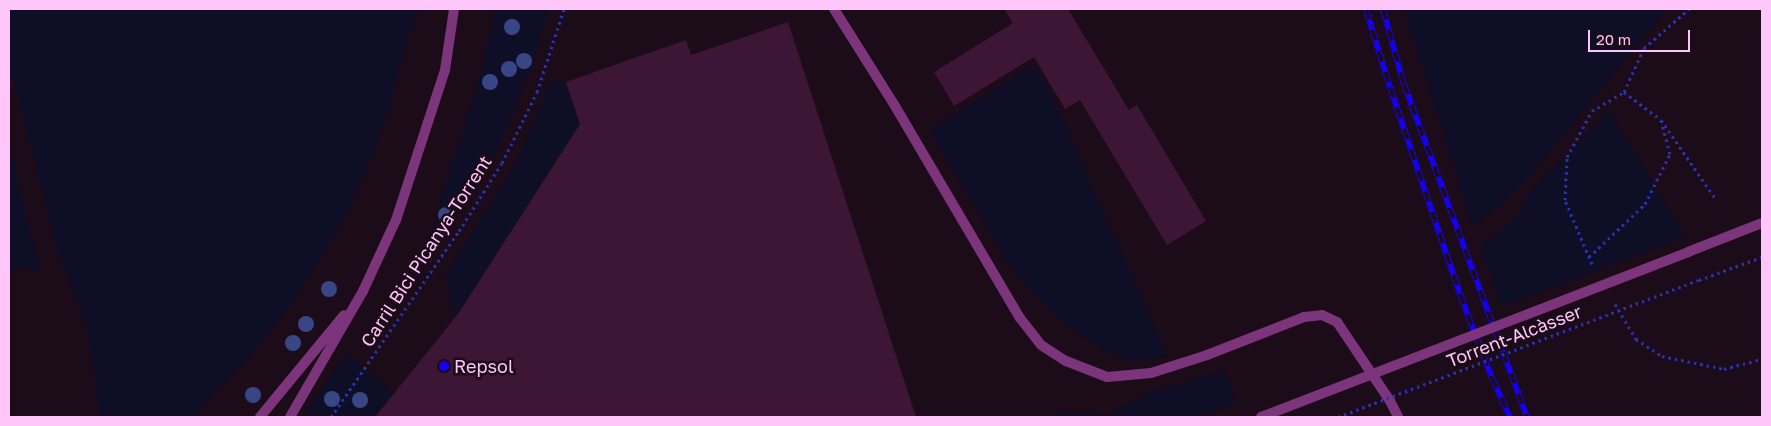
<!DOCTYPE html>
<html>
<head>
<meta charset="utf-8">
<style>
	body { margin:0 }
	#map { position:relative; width:1771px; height:426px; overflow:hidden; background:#1c0b19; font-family:"Golos Text",sans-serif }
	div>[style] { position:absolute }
	.green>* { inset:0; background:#0e0f26 }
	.building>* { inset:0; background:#3d1636 }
	.path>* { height:3px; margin-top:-1.5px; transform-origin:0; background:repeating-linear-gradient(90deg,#2a33af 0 2.5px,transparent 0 6.5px) }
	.minor>* { height:10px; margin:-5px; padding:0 5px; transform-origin:5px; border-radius:5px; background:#7c347a }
	.tertiary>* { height:10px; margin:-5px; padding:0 5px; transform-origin:5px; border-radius:5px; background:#7c347a }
	.rail>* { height:5.5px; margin-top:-2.75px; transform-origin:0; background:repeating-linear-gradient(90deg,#1c0b19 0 11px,#1600f1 0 22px); box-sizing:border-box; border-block:1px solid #1600f1 }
	.path-bridge>* { height:3px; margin-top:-1.5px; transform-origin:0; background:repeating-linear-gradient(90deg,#2a33af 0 2.5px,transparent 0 6.5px) }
	.tertiary-bridge>* { height:10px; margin:-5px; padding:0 5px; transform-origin:5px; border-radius:5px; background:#7c347a }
	.trees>* { width:16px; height:16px; margin:-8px; border-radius:50%; background:#394686 }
	.dots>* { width:14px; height:14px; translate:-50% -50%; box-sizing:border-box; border:2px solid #1c0b19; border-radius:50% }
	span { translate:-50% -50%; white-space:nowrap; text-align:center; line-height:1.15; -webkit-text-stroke:5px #1c0b19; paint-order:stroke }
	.street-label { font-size:18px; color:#ffc6f9 }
	.poi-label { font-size:18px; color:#ffc6f9 }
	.left { translate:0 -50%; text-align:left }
	.frame { position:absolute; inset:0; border:10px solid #ffc6f9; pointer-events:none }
	.scale { position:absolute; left:1588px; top:30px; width:102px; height:22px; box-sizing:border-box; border:2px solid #ffc6f9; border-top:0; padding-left:6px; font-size:15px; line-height:18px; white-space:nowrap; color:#ffc6f9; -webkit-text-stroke:4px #1c0b19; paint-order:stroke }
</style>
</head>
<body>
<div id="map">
	<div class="green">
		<i style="clip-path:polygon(9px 9px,420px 9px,409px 34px,388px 111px,367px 169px,343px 221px,289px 307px,257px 348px,192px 417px,100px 417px,88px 330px,81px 308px,61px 263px,9px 64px)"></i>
		<i style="clip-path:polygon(494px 9px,549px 9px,532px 65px,496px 153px,433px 255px,427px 251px,442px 196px,475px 93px,492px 28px)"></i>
		<i style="clip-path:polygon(1404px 9px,1667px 9px,1530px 175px,1507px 198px,1473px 227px)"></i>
		<i style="clip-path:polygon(1035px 64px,1060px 114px,1167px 356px,1151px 359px,1129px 359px,1104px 351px,1063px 321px,1031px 291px,1007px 261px,930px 130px)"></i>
		<i style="clip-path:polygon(566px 82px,580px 124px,456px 317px,445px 276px,515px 166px,550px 83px)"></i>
		<i style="clip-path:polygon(1609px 110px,1685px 237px,1502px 306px,1480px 248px,1528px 207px,1522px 201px)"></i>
		<i style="clip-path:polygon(9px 143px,24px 208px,41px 269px,9px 267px)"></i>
		<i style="clip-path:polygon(348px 354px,394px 393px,375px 417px,304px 417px,331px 375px)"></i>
		<i style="clip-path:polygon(1225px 371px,1236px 403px,1196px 417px,1064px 417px,1052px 410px,1108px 415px,1152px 392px)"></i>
	</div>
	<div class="building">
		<i style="clip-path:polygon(1004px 9px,1068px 9px,1129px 110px,1137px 105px,1206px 221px,1167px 245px,1080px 100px,1065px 109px,1034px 57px,954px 106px,934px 72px,1013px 23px)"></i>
		<i style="clip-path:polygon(788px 22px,916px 417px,375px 417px,458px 314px,580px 124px,566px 82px,686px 40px,691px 55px)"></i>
	</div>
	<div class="path">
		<i style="left:1624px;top:92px;width:46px;rotate:37.1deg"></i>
		<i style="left:1661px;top:120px;width:95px;rotate:55.3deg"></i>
		<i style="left:1589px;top:257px;width:77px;rotate:-43.4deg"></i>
		<i style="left:1645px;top:204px;width:56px;rotate:-63.4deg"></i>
		<i style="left:1670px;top:154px;width:35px;rotate:-105deg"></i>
		<i style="left:1592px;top:264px;width:69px;rotate:-112.9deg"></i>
		<i style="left:1565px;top:200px;width:43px;rotate:-87.3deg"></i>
		<i style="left:1567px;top:157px;width:52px;rotate:-61.5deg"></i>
		<i style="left:1592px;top:111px;width:37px;rotate:-31deg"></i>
		<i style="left:1624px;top:92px;width:48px;rotate:-65.6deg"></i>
		<i style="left:1644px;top:48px;width:60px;rotate:-40.9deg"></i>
		<i style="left:1699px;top:280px;width:67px;rotate:-20.1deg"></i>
		<i style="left:1615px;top:304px;width:41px;rotate:59deg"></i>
		<i style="left:1636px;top:339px;width:31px;rotate:33deg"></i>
		<i style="left:1662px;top:356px;width:63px;rotate:11.8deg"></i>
		<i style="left:1724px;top:369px;width:39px;rotate:-15deg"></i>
		<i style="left:331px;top:417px;width:226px;rotate:-55.5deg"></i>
		<i style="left:459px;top:231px;width:80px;rotate:-57.7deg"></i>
		<i style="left:502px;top:163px;width:79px;rotate:-63.8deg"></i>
		<i style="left:537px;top:92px;width:87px;rotate:-72deg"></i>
	</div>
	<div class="minor">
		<i style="left:834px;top:9px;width:115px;rotate:57.8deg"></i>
		<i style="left:895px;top:106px;width:246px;rotate:59.5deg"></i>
		<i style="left:1020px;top:318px;width:34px;rotate:52deg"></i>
		<i style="left:1041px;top:345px;width:30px;rotate:33deg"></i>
		<i style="left:1066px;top:361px;width:44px;rotate:21.3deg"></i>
		<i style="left:1107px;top:377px;width:44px;rotate:-5.2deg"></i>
		<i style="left:1151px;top:373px;width:59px;rotate:-17.8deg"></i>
		<i style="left:1207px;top:355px;width:104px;rotate:-21.4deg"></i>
		<i style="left:1304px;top:317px;width:18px;rotate:-6deg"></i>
		<i style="left:1322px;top:315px;width:17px;rotate:25deg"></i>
		<i style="left:1337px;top:322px;width:95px;rotate:56.1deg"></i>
		<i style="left:1390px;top:401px;width:18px;rotate:63deg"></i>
	</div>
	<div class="tertiary">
		<i style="left:1688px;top:252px;width:79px;rotate:-21.4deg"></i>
		<i style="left:260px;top:417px;width:132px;rotate:-50.5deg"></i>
		<i style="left:290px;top:417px;width:146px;rotate:-59.9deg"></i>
		<i style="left:363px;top:291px;width:78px;rotate:-65.1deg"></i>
		<i style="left:396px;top:220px;width:158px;rotate:-71.9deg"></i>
		<i style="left:445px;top:70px;width:62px;rotate:-81.6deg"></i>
	</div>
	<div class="rail">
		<i style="left:1366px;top:9px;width:82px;rotate:72.9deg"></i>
		<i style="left:1390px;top:87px;width:219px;rotate:71.3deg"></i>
		<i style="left:1460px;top:294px;width:90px;rotate:69.1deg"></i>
		<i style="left:1492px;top:378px;width:43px;rotate:65.2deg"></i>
		<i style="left:1383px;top:9px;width:78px;rotate:74.4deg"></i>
		<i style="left:1404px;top:84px;width:355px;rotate:69.7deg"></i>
	</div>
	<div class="path-bridge">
		<i style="left:1338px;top:417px;width:386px;rotate:-20.8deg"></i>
	</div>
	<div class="tertiary-bridge">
		<i style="left:1261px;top:417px;width:458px;rotate:-21.1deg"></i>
	</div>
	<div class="trees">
		<i style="left:512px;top:27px"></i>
		<i style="left:524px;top:61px"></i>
		<i style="left:509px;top:69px"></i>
		<i style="left:490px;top:82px"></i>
		<i style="left:446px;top:215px"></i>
		<i style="left:329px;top:289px"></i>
		<i style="left:306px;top:324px"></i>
		<i style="left:293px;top:343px"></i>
		<i style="left:253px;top:395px"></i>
		<i style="left:332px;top:399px"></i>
		<i style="left:360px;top:400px"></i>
	</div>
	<div class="dots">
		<i style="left:444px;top:366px;background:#1600f1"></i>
	</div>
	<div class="street-label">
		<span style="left:426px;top:251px;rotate:-57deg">Carril Bici Picanya-Torrent</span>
		<span style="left:1514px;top:336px;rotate:-21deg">Torrent-Alcàsser</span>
	</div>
	<div class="poi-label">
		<span class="left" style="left:454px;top:366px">Repsol</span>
	</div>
	<div class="frame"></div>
	<div class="scale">20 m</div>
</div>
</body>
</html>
